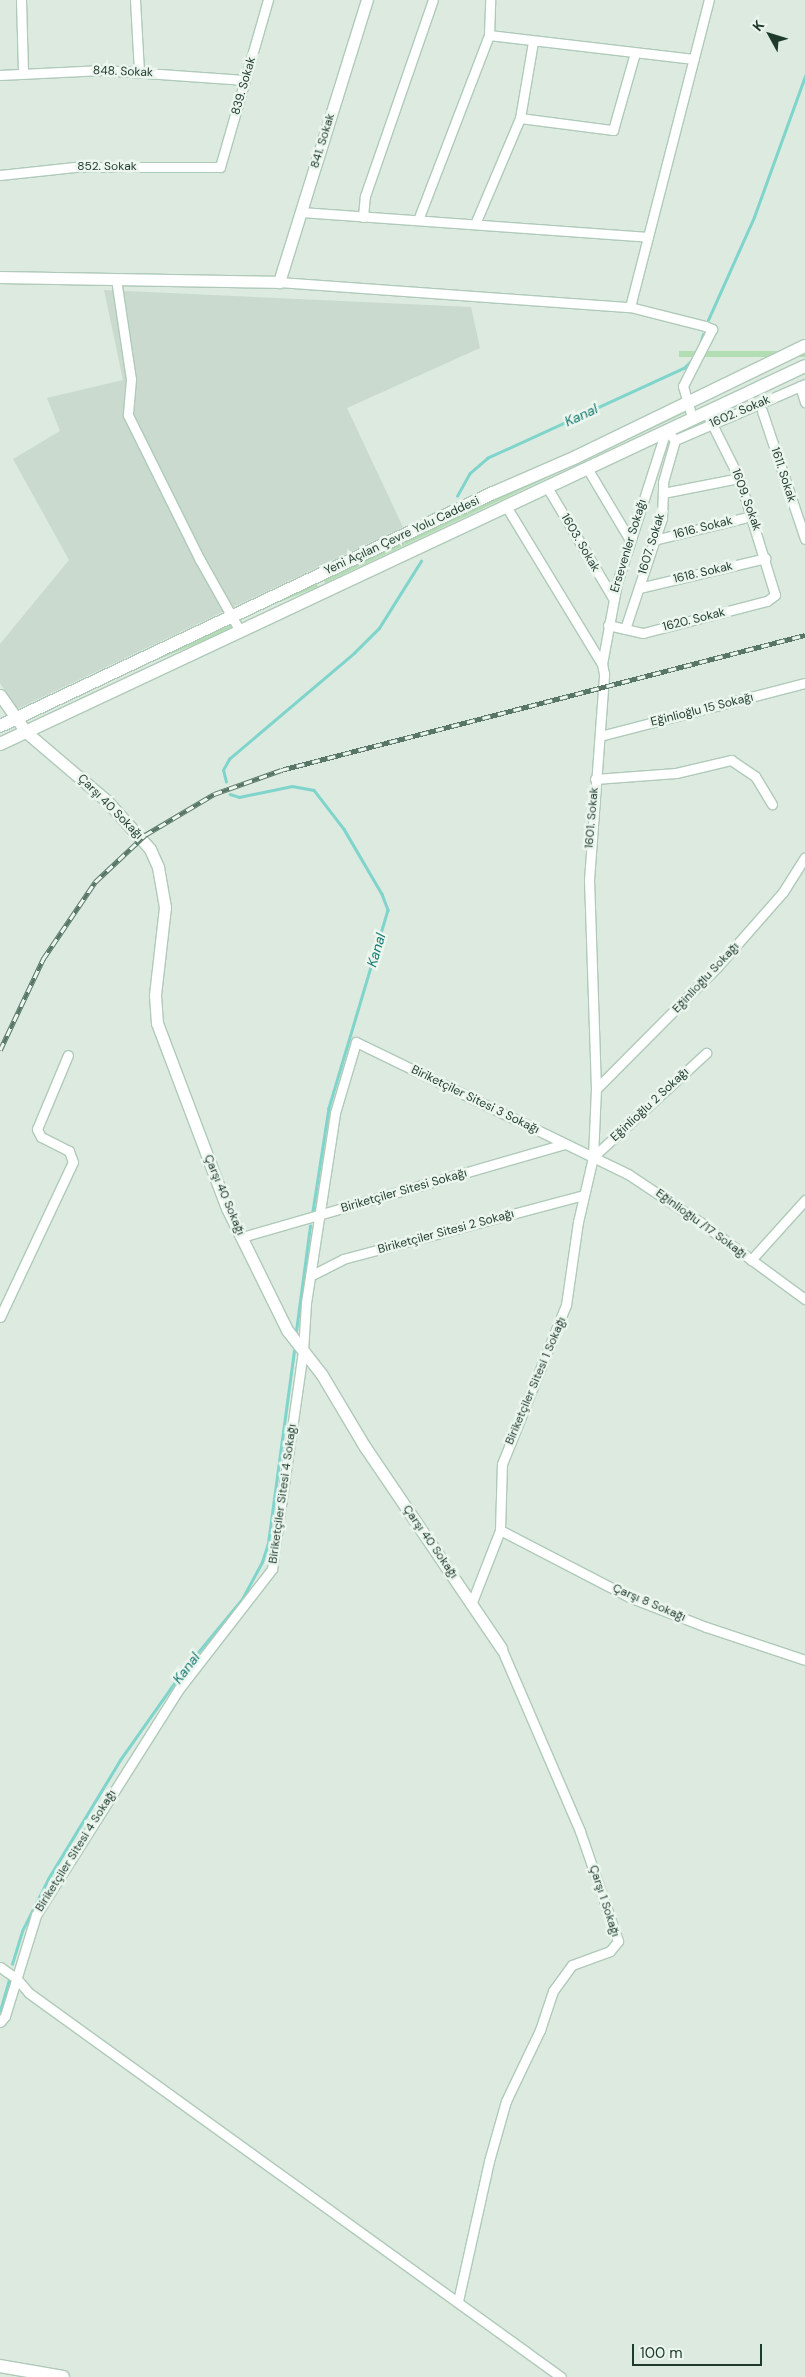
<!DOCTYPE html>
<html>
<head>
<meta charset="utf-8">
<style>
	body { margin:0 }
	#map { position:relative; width:805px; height:2377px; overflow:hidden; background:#dceae0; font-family:"DM Sans",sans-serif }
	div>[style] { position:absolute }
	.built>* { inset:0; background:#cadacf }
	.green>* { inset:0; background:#b3ddb3; transform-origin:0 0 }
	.stream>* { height:2.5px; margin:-1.25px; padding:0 1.25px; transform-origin:1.25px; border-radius:1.25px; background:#7fd4cb }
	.roads { filter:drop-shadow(1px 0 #afcab9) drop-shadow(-1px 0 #afcab9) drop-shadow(0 1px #afcab9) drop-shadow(0 -1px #afcab9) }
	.minor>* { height:9px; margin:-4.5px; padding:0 4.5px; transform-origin:4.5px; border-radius:4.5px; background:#fff }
	.tertiary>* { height:11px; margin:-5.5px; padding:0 5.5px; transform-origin:5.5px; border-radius:5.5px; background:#fff }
	.secondary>* { height:12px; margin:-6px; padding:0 6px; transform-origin:6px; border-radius:6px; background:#fff }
	.rail>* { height:4.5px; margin-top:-2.25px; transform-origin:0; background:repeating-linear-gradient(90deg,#ecf6ef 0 8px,#577665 0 16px); box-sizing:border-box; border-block:1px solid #577665 }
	span { translate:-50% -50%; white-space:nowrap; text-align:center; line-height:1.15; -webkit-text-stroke:5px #ecf6ef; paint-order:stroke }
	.street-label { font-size:12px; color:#1d3a2b }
	.water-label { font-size:14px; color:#14796f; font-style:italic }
	.north { position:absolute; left:745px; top:10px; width:50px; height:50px; -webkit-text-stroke:4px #ecf6ef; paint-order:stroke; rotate:309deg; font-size:14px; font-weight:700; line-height:20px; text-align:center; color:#1d3a2b }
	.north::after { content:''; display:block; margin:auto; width:18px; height:22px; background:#1d3a2b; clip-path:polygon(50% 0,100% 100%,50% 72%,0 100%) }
	.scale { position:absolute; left:632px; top:2344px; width:130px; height:22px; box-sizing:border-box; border:2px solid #1d3a2b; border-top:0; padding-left:6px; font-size:15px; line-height:18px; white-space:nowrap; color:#1d3a2b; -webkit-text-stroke:4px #ecf6ef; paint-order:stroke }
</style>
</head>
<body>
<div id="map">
	<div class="built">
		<i style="clip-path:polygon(104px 290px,471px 307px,480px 348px,347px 408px,403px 527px,17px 709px,0 683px,0 644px,69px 560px,13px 459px,60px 431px,47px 398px,123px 380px)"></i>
	</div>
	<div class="green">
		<i style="left:805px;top:351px;width:6px;height:126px;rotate:90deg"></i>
		<i style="clip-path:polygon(683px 409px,685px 413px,325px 583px,323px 578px)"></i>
		<i style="left:316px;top:582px;width:5px;height:84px;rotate:68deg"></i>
		<i style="left:232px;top:624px;width:5px;height:230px;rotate:68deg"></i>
	</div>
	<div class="stream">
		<i style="left:708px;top:320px;width:113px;rotate:-65.9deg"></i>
		<i style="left:754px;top:217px;width:150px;rotate:-70.1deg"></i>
		<i style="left:700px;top:344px;width:10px;rotate:-73deg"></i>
		<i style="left:457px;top:496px;width:26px;rotate:-61deg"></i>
		<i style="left:470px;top:473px;width:23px;rotate:-41deg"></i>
		<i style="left:487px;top:458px;width:217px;rotate:-24.6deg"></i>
		<i style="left:684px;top:368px;width:11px;rotate:-45deg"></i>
		<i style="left:226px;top:782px;width:12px;rotate:-104deg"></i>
		<i style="left:223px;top:770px;width:13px;rotate:-61deg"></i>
		<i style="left:229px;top:759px;width:164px;rotate:-40.3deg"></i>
		<i style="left:354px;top:653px;width:35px;rotate:-45deg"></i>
		<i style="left:379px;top:628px;width:79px;rotate:-57.9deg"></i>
		<i style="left:230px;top:794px;width:9px;rotate:18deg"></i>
		<i style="left:239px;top:797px;width:54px;rotate:-11.7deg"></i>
		<i style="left:292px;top:786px;width:22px;rotate:10deg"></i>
		<i style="left:314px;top:790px;width:49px;rotate:52.4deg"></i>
		<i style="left:344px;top:829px;width:75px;rotate:59.7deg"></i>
		<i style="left:382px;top:894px;width:17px;rotate:69deg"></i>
		<i style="left:388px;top:910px;width:207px;rotate:106.6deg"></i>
		<i style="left:329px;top:1108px;width:104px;rotate:98.8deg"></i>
		<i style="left:296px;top:1331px;width:106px;rotate:-82.4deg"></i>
		<i style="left:12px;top:1964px;width:34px;rotate:-73deg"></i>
		<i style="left:22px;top:1931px;width:58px;rotate:-63.4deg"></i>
		<i style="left:48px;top:1879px;width:139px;rotate:-58.8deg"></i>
		<i style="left:120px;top:1760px;width:113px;rotate:-54.8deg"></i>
		<i style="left:185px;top:1668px;width:89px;rotate:-50.4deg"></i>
		<i style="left:242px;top:1599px;width:42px;rotate:-61.6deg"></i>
		<i style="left:262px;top:1562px;width:20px;rotate:-72deg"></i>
		<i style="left:268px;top:1543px;width:194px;rotate:-82.3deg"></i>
		<i style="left:0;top:2011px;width:33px;rotate:-74deg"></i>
	</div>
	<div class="roads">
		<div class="minor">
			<i style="left:21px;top:0;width:73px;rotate:88.4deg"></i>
			<i style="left:135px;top:0;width:72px;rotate:86.8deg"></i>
			<i style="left:489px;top:35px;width:206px;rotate:6.7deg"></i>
			<i style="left:0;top:75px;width:103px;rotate:-2.8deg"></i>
			<i style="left:103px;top:70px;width:142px;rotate:4deg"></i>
			<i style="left:520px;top:118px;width:94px;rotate:7.4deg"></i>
			<i style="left:613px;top:130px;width:80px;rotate:-74.1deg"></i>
			<i style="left:0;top:175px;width:75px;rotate:-6.1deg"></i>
			<i style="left:75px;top:167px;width:145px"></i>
			<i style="left:220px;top:167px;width:174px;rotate:-74deg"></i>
			<i style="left:301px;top:212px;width:348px;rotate:4.1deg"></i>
			<i style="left:363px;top:217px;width:21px;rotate:-85deg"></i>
			<i style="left:365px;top:196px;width:207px;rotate:-70.9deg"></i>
			<i style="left:418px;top:220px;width:198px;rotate:-69deg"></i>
			<i style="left:489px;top:35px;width:35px;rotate:-88deg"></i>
			<i style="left:475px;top:224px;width:115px;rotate:-67deg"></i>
			<i style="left:520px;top:118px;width:77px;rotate:-80.3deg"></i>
			<i style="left:116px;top:279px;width:101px;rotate:81.5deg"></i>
			<i style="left:131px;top:379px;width:36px;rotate:95deg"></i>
			<i style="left:128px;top:415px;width:162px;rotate:63.6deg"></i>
			<i style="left:200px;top:560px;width:81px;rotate:60.6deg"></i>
			<i style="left:279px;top:282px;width:352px;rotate:4.1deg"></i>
			<i style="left:630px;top:307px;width:77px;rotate:14.2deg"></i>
			<i style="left:705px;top:326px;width:8px;rotate:23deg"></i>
			<i style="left:712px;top:329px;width:64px;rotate:117deg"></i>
			<i style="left:683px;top:386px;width:33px;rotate:74deg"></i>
			<i style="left:630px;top:307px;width:317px;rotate:-75.6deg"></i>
			<i style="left:800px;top:386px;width:17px;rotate:73deg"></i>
			<i style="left:762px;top:411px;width:135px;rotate:71.4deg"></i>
			<i style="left:675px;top:440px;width:142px;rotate:-23.3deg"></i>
			<i style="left:587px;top:468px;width:84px;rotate:59.2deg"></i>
			<i style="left:547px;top:487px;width:129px;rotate:59.3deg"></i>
			<i style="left:663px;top:493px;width:77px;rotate:-11.2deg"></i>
			<i style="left:654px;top:540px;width:101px;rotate:-13.8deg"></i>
			<i style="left:639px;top:588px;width:130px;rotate:-13.3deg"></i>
			<i style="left:608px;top:625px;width:36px;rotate:13deg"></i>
			<i style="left:643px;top:633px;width:128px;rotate:-14.5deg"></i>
			<i style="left:767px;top:601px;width:10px;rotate:-37deg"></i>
			<i style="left:775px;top:595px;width:122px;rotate:-107.1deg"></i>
			<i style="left:739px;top:478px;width:74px;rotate:-116.6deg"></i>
			<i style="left:625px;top:629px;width:117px;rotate:-71.6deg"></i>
			<i style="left:662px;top:518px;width:36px;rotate:-88deg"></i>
			<i style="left:663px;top:482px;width:44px;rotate:-74.1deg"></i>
			<i style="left:675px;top:440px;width:13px;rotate:-132deg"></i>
			<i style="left:602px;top:664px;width:82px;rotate:-79.5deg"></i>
			<i style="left:617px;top:583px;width:161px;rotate:-72.2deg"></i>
			<i style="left:600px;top:736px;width:212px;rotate:-14.5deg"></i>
			<i style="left:595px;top:779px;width:81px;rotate:-4.2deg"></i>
			<i style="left:676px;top:773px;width:57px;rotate:-13.3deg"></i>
			<i style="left:731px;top:760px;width:29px;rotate:34deg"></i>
			<i style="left:755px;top:776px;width:33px;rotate:59deg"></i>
			<i style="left:596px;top:1089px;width:173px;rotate:-45.2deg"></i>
			<i style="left:718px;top:966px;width:98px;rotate:-48.7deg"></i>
			<i style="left:783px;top:892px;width:41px;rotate:-57.8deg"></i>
			<i style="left:593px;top:1157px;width:154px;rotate:-42.6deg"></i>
			<i style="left:242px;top:1237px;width:336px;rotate:-16.1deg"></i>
			<i style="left:751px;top:1260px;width:81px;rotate:-48deg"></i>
			<i style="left:310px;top:1276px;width:37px;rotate:-27deg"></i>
			<i style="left:343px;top:1259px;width:249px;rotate:-14.9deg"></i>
			<i style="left:0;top:1317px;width:171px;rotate:-64.8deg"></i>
			<i style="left:73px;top:1162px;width:12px;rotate:-110deg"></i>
			<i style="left:69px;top:1151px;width:31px;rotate:-153deg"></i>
			<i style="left:41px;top:1137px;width:9px;rotate:-117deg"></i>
			<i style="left:37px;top:1129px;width:80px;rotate:-67.3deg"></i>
			<i style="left:500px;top:1530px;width:145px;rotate:27.4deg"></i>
			<i style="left:629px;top:1597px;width:83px;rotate:21.3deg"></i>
			<i style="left:706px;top:1627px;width:104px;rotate:18.4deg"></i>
			<i style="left:472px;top:1602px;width:77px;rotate:-68.7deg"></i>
			<i style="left:500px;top:1530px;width:66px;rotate:-88.3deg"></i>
			<i style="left:502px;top:1464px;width:171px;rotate:-68.1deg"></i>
			<i style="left:566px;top:1305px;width:84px;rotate:-81.8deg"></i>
			<i style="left:578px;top:1222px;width:67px;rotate:-77deg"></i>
			<i style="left:593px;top:1157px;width:68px;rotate:-87.5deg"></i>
			<i style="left:596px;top:1089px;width:209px;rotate:-91.9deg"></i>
			<i style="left:589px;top:880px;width:207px;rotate:-85.8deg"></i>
			<i style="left:604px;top:674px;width:10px;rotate:-101deg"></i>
			<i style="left:602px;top:664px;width:185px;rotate:-121.3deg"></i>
			<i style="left:0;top:1967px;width:19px;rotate:35deg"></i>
			<i style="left:16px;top:1978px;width:20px;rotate:49deg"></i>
			<i style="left:29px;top:1993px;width:656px;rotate:35.82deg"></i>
			<i style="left:0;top:2022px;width:8px;rotate:-50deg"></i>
			<i style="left:5px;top:2016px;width:106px;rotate:-72.9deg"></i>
			<i style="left:36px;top:1915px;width:267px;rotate:-57.7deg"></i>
			<i style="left:179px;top:1689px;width:152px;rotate:-52.2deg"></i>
			<i style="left:272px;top:1569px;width:220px;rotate:-81.9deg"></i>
			<i style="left:303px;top:1351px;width:48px;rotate:-86.4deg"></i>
			<i style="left:306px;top:1303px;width:192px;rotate:-81.3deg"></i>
			<i style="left:335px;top:1113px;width:74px;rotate:-73.5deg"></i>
			<i style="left:356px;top:1042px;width:302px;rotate:25.9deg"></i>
			<i style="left:628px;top:1174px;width:87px;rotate:33.7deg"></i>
			<i style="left:700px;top:1222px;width:130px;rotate:36.3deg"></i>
			<i style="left:458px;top:2301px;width:143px;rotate:-77.5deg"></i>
			<i style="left:489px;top:2161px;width:62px;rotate:-74.2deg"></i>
			<i style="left:506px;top:2101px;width:79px;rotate:-64.4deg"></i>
			<i style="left:540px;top:2030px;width:41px;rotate:-71.6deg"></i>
			<i style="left:553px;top:1991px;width:32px;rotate:-54deg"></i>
			<i style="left:572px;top:1965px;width:40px;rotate:-20.2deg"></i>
			<i style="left:610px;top:1951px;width:13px;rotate:-51deg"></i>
			<i style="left:618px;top:1941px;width:116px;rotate:-109.1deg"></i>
			<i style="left:580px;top:1831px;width:199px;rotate:-113.3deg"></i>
		</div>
		<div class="tertiary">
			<i style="left:0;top:277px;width:279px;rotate:1deg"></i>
			<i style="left:279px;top:282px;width:295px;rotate:-72.7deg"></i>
			<i style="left:0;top:695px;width:45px;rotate:54.9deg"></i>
			<i style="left:26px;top:732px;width:106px;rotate:40.4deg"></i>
			<i style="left:107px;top:801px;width:64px;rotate:48.1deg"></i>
			<i style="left:150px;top:849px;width:20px;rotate:66deg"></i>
			<i style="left:158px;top:867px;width:41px;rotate:80.1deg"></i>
			<i style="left:165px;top:907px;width:89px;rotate:96.5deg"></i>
			<i style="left:155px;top:995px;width:28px;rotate:86deg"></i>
			<i style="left:157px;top:1023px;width:198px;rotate:69.3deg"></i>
			<i style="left:227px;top:1208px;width:136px;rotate:63.8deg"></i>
			<i style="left:287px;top:1330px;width:57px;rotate:52.1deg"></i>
			<i style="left:322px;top:1375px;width:84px;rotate:59.2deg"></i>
			<i style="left:365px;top:1447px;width:243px;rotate:55.9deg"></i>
		</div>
		<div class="secondary">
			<i style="left:0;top:726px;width:545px;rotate:-25.3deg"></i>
			<i style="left:493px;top:493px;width:90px;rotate:-23.4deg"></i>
			<i style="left:576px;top:457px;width:254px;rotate:-25.9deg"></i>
			<i style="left:0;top:744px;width:889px;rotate:-25.15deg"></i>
			<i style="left:0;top:2366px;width:64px;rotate:9.9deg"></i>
		</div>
	</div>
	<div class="rail">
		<i style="left:0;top:1050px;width:101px;rotate:-64.7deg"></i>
		<i style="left:43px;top:959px;width:93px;rotate:-56deg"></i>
		<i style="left:95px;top:882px;width:69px;rotate:-43.2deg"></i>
		<i style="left:145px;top:835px;width:80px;rotate:-30.7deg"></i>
		<i style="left:214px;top:794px;width:71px;rotate:-19.7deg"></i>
		<i style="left:281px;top:770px;width:541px;rotate:-14.45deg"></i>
	</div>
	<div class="street-label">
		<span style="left:123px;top:72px;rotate:2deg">848. Sokak</span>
		<span style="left:244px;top:86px;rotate:-74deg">839. Sokak</span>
		<span style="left:323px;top:141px;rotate:-73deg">841. Sokak</span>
		<span style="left:107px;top:167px">852. Sokak</span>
		<span style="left:740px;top:412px;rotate:-23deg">1602. Sokak</span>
		<span style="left:783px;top:475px;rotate:72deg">1611. Sokak</span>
		<span style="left:746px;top:500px;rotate:70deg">1609. Sokak</span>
		<span style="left:703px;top:528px;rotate:-14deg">1616. Sokak</span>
		<span style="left:402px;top:536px;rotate:-25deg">Yeni Açılan Çevre Yolu Caddesi</span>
		<span style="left:580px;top:543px;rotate:60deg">1603. Sokak</span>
		<span style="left:652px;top:544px;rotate:-73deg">1607. Sokak</span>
		<span style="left:629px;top:546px;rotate:-73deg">Ersevenler Sokağı</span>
		<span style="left:703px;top:573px;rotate:-13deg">1618. Sokak</span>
		<span style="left:694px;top:620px;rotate:-14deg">1620. Sokak</span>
		<span style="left:702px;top:710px;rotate:-14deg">Eğinlioğlu 15 Sokağı</span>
		<span style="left:110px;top:807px;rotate:45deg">Çarşı 40 Sokağı</span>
		<span style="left:592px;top:818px;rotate:-85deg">1601. Sokak</span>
		<span style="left:706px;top:978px;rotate:-47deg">Eğinlioğlu Sokağı</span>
		<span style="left:475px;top:1100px;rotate:26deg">Biriketçiler Sitesi 3 Sokağı</span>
		<span style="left:650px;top:1105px;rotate:-43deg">Eğinlioğlu 2 Sokağı</span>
		<span style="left:404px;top:1191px;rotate:-16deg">Biriketçiler Sitesi Sokağı</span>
		<span style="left:224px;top:1195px;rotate:67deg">Çarşı 40 Sokağı</span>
		<span style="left:701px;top:1224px;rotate:36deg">Eğinlioğlu /17 Sokağı</span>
		<span style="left:446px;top:1232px;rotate:-15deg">Biriketçiler Sitesi 2 Sokağı</span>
		<span style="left:536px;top:1381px;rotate:-67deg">Biriketçiler Sitesi 1 Sokağı</span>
		<span style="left:283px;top:1494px;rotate:-82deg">Biriketçiler Sitesi 4 Sokağı</span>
		<span style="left:430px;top:1542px;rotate:55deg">Çarşı 40 Sokağı</span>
		<span style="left:649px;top:1603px;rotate:23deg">Çarşı 8 Sokağı</span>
		<span style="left:76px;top:1851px;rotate:-58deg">Biriketçiler Sitesi 4 Sokağı</span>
		<span style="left:604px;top:1901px;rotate:72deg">Çarşı 1 Sokağı</span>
	</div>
	<div class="water-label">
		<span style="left:581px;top:415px;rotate:-25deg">Kanal</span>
		<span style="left:376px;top:950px;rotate:-73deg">Kanal</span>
		<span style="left:186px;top:1668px;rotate:-53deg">Kanal</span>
	</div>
	<div class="north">K</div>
	<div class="scale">100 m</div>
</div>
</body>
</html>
